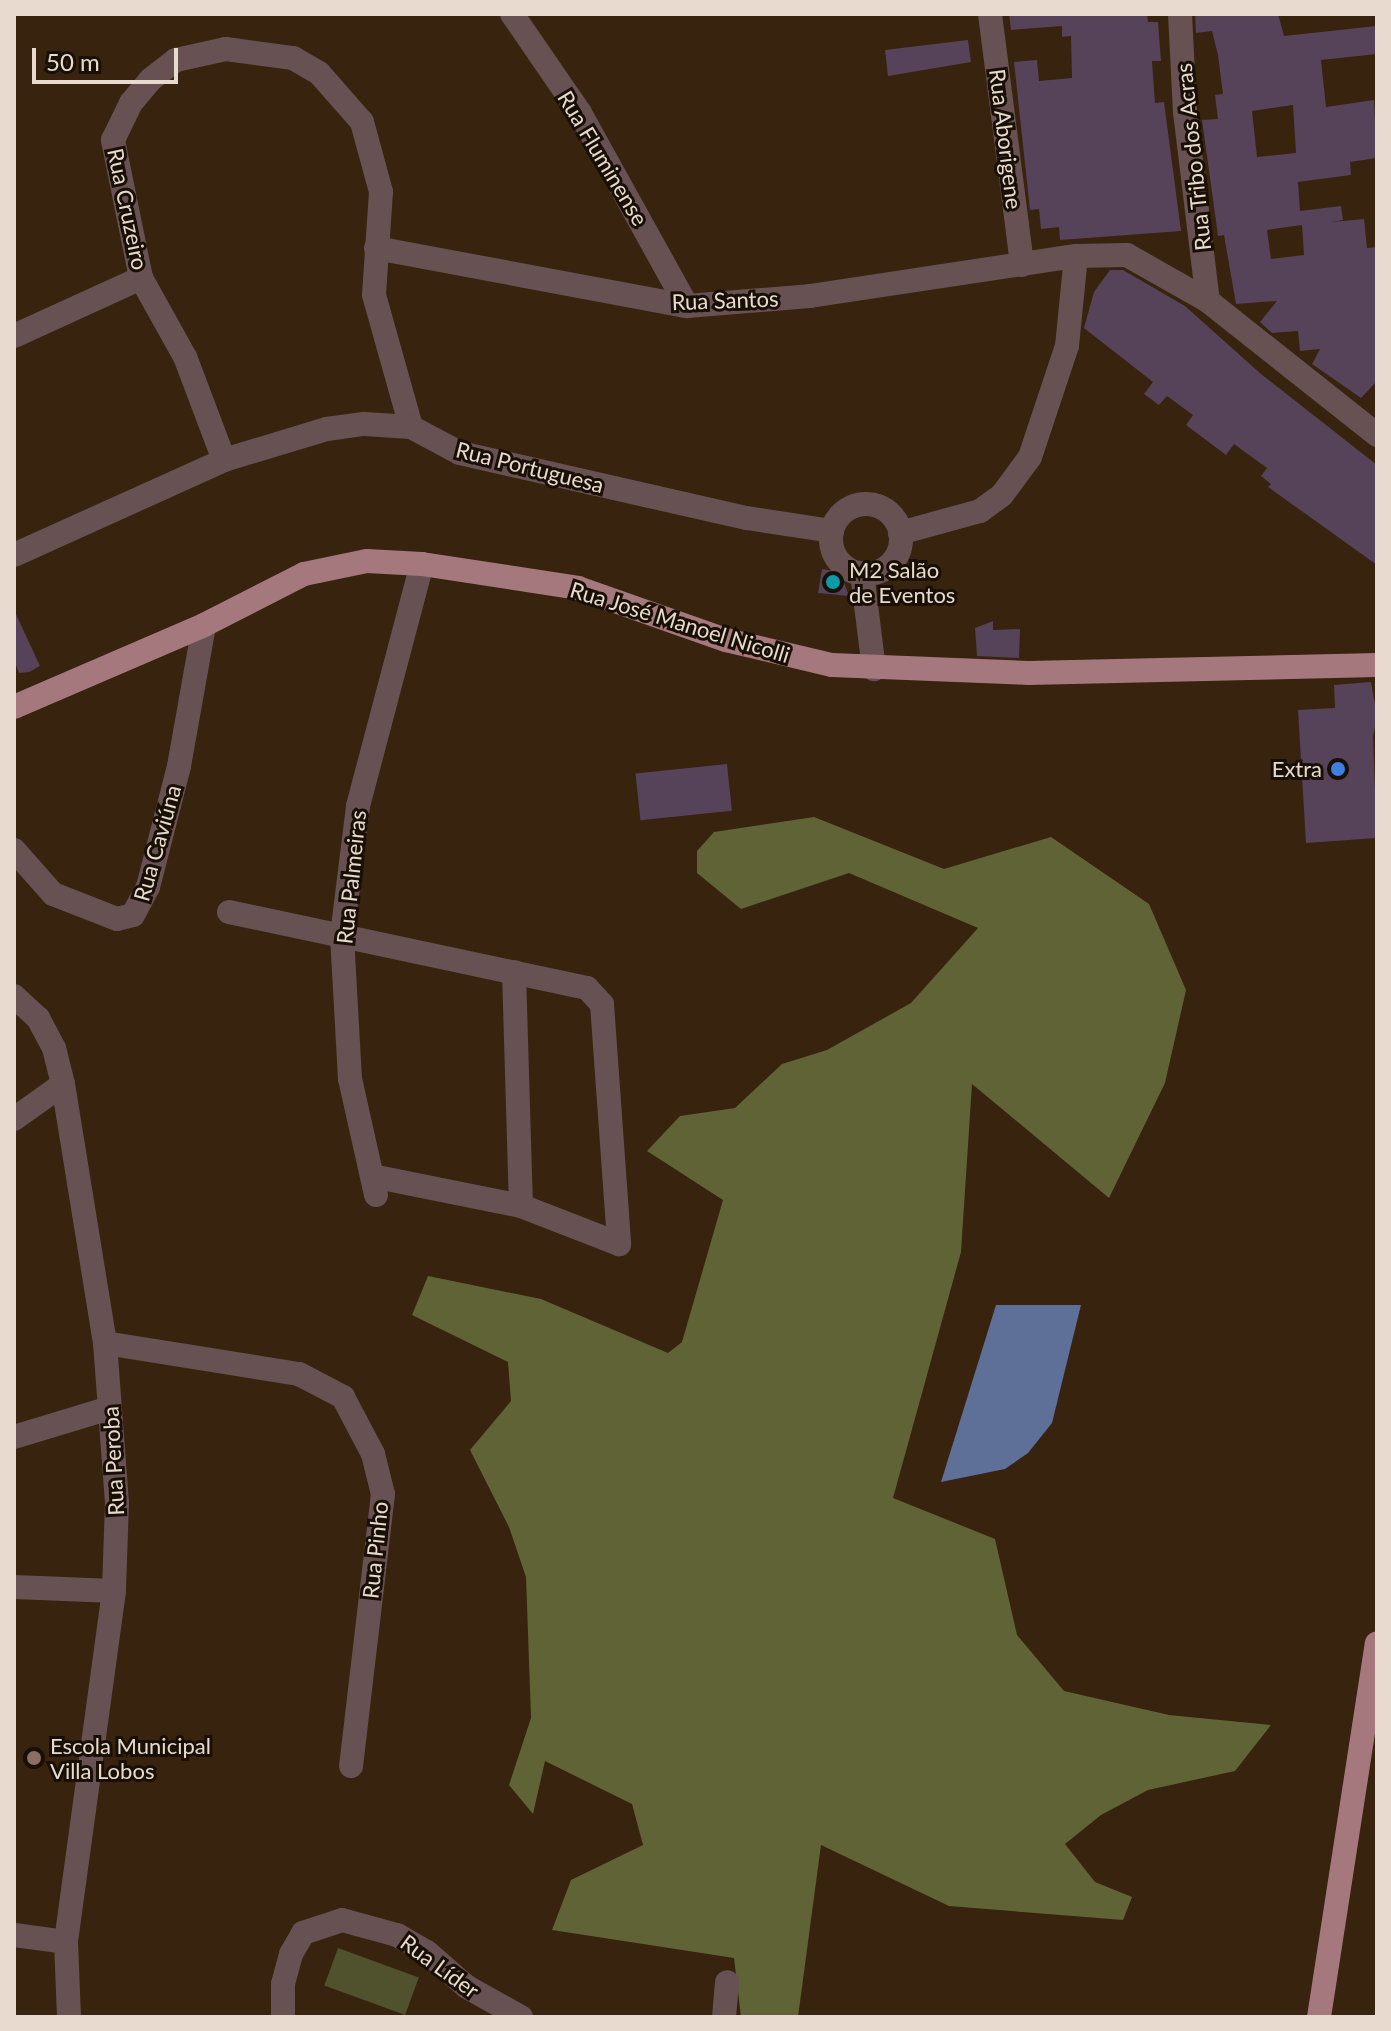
<!DOCTYPE html>
<html>
<head>
<meta charset="utf-8">
<style>
	body { margin:0 }
	#map { position:relative; width:1391px; height:2031px; overflow:hidden; background:#37230e; font-family:Lato,sans-serif }
	div>[style] { position:absolute }
	.green>* { inset:0; background:#50522d; transform-origin:0 0 }
	.forest>* { inset:0; background:#606335 }
	.water>* { inset:0; background:#5e7098 }
	.building>* { inset:0; background:#564259; transform-origin:0 0 }
	.minor>* { height:24px; margin:-12px; padding:0 12px; transform-origin:12px; border-radius:12px; background:#675152 }
	.minor>.ring { margin:-12px; padding:0; box-sizing:content-box; background:none; border:24px solid #675152; border-radius:50% }
	.major>* { height:24px; margin:-12px; padding:0 12px; transform-origin:12px; border-radius:12px; background:#a4787c }
	.dots>* { width:22px; height:22px; translate:-50% -50%; box-sizing:border-box; border:4px solid #180f06; border-radius:50% }
	span { translate:-50% -50%; white-space:nowrap; text-align:center; line-height:1.15; -webkit-text-stroke:6px #180f06; paint-order:stroke }
	.street-label { font-size:22px; color:#e8dace }
	.poi-label { font-size:22px; color:#e8dace }
	.left { translate:0 -50%; text-align:left }
	.right { translate:-100% -50%; text-align:right }
	.frame { position:absolute; inset:0; border:16px solid #e8dace; pointer-events:none }
	.scale { position:absolute; left:32px; top:48px; width:146px; height:36px; box-sizing:border-box; border:4px solid #e8dace; border-top:0; padding-left:10px; font-size:24px; line-height:28px; white-space:nowrap; color:#e8dace; -webkit-text-stroke:6px #180f06; paint-order:stroke }
</style>
</head>
<body>
<div id="map">
	<div class="green">
		<i style="left:338px;top:1948px;width:86px;height:40px;rotate:20deg"></i>
	</div>
	<div class="forest">
		<i style="clip-path:polygon(814px 817px,944px 869px,1051px 837px,1149px 904px,1186px 990px,1165px 1083px,1109px 1198px,972px 1084px,961px 1252px,893px 1498px,995px 1539px,1017px 1635px,1064px 1691px,1169px 1715px,1271px 1725px,1235px 1771px,1148px 1790px,1101px 1815px,1065px 1844px,1095px 1882px,1132px 1897px,1123px 1920px,949px 1906px,821px 1845px,798px 2017px,741px 2017px,734px 1958px,552px 1930px,571px 1880px,643px 1845px,632px 1804px,545px 1761px,533px 1814px,509px 1785px,531px 1718px,526px 1577px,509px 1527px,470px 1450px,511px 1401px,508px 1362px,412px 1315px,428px 1276px,541px 1299px,668px 1353px,682px 1342px,723px 1200px,647px 1151px,680px 1116px,735px 1108px,782px 1064px,827px 1050px,911px 1003px,978px 928px,849px 873px,741px 909px,697px 873px,697px 851px,714px 832px)"></i>
	</div>
	<div class="water">
		<i style="clip-path:polygon(996px 1305px,1081px 1305px,1052px 1423px,1028px 1453px,1005px 1469px,941px 1482px)"></i>
	</div>
	<div class="building">
		<i style="clip-path:polygon(1009px 14px,1147px 14px,1148px 22px,1158px 22px,1161px 61px,1152px 61px,1155px 103px,1164px 102px,1181px 231px,1060px 240px,1059px 227px,1041px 229px,1039px 209px,1030px 210px,1014px 62px,1037px 60px,1039px 81px,1072px 78px,1071px 36px,1062px 37px,1062px 26px,1011px 30px)"></i>
		<i style="clip-path:polygon(evenodd,1195px 14px,1278px 14px,1284px 36px,1376px 26px,1377px 54px,1321px 60px,1326px 107px,1374px 100px,1377px 158px,1350px 162px,1351px 175px,1298px 182px,1300px 211px,1341px 206px,1343px 220px,1331px 222px,1364px 219px,1367px 248px,1377px 247px,1377px 381px,1361px 398px,1312px 364px,1320px 349px,1300px 351px,1298px 331px,1272px 333px,1260px 322px,1277px 301px,1236px 304px,1224px 235px,1218px 236px,1202px 120px,1218px 119px,1215px 95px,1223px 94px,1218px 55px,1212px 31px,1196px 33px,1195px 14px,1293px 105px,1296px 153px,1257px 157px,1252px 111px,1293px 105px,1195px 14px,1302px 225px,1304px 255px,1271px 259px,1267px 230px,1302px 225px)"></i>
		<i style="clip-path:polygon(968px 40px,971px 62px,888px 76px,885px 50px)"></i>
		<i style="clip-path:polygon(1110px 270px,1123px 270px,1185px 306px,1261px 374px,1377px 465px,1377px 565px,1268px 487px,1271px 484px,1261px 476px,1267px 468px,1234px 444px,1226px 455px,1186px 425px,1193px 415px,1167px 396px,1159px 405px,1144px 394px,1153px 382px,1084px 328px,1094px 292px)"></i>
		<i style="clip-path:polygon(822px 569px,840px 572px,849px 596px,818px 593px)"></i>
		<i style="clip-path:polygon(14px 610px,40px 666px,29px 672px,19px 673px,14px 660px)"></i>
		<i style="clip-path:polygon(993px 621px,993px 630px,1020px 629px,1019px 658px,977px 656px,975px 628px)"></i>
		<i style="clip-path:polygon(1371px 682px,1377px 716px,1373px 737px,1377px 838px,1306px 843px,1298px 710px,1335px 708px,1334px 685px)"></i>
		<i style="left:727px;top:764px;width:47px;height:92px;rotate:84deg"></i>
	</div>
	<div class="minor">
		<i style="left:512px;top:14px;width:120px;rotate:55.5deg"></i>
		<i style="left:580px;top:113px;width:221px;rotate:61deg"></i>
		<i style="left:990px;top:14px;width:253px;rotate:82.7deg"></i>
		<i style="left:1180px;top:14px;width:98px;rotate:87.1deg"></i>
		<i style="left:1185px;top:112px;width:190px;rotate:83.1deg"></i>
		<i style="left:376px;top:248px;width:316px;rotate:10.6deg"></i>
		<i style="left:687px;top:306px;width:123px;rotate:-4.6deg"></i>
		<i style="left:810px;top:296px;width:269px;rotate:-8.6deg"></i>
		<i style="left:1076px;top:256px;width:51px;rotate:-1.1deg"></i>
		<i style="left:1127px;top:255px;width:93px;rotate:29.6deg"></i>
		<i style="left:1208px;top:301px;width:216px;rotate:38.4deg"></i>
		<i style="left:14px;top:336px;width:140px;rotate:-24.5deg"></i>
		<i style="left:224px;top:460px;width:110px;rotate:-110.7deg"></i>
		<i style="left:185px;top:357px;width:90px;rotate:-119.1deg"></i>
		<i style="left:141px;top:278px;width:141px;rotate:-101.5deg"></i>
		<i style="left:113px;top:140px;width:41px;rotate:-64.1deg"></i>
		<i style="left:131px;top:103px;width:30px;rotate:-50deg"></i>
		<i style="left:150px;top:80px;width:33px;rotate:-38deg"></i>
		<i style="left:176px;top:60px;width:51px;rotate:-12.4deg"></i>
		<i style="left:226px;top:49px;width:68px;rotate:7.7deg"></i>
		<i style="left:293px;top:58px;width:30px;rotate:30deg"></i>
		<i style="left:319px;top:73px;width:65px;rotate:48.7deg"></i>
		<i style="left:362px;top:122px;width:73px;rotate:74.8deg"></i>
		<i style="left:381px;top:192px;width:103px;rotate:93.9deg"></i>
		<i style="left:374px;top:295px;width:137px;rotate:74.3deg"></i>
		<i class="ring" style="left:831px;top:504px;width:46px;height:46px"></i>
		<i style="left:900px;top:533px;width:83px;rotate:-15.4deg"></i>
		<i style="left:980px;top:511px;width:27px;rotate:-36deg"></i>
		<i style="left:1002px;top:495px;width:47px;rotate:-53.6deg"></i>
		<i style="left:1030px;top:457px;width:117px;rotate:-71.6deg"></i>
		<i style="left:1067px;top:346px;width:90px;rotate:-84.3deg"></i>
		<i style="left:14px;top:555px;width:230px;rotate:-24.3deg"></i>
		<i style="left:224px;top:460px;width:108px;rotate:-16.8deg"></i>
		<i style="left:327px;top:429px;width:37px;rotate:-8deg"></i>
		<i style="left:364px;top:424px;width:47px;rotate:3.7deg"></i>
		<i style="left:411px;top:427px;width:55px;rotate:28deg"></i>
		<i style="left:460px;top:453px;width:294px;rotate:12.8deg"></i>
		<i style="left:747px;top:518px;width:86px;rotate:8.7deg"></i>
		<i style="left:862px;top:573px;width:97px;rotate:82.9deg"></i>
		<i style="left:14px;top:850px;width:59px;rotate:48.4deg"></i>
		<i style="left:53px;top:894px;width:69px;rotate:21.3deg"></i>
		<i style="left:117px;top:919px;width:16px;rotate:-14deg"></i>
		<i style="left:133px;top:915px;width:32px;rotate:-62deg"></i>
		<i style="left:148px;top:887px;width:125px;rotate:-75.6deg"></i>
		<i style="left:179px;top:766px;width:143px;rotate:-79.9deg"></i>
		<i style="left:229px;top:912px;width:366px;rotate:12deg"></i>
		<i style="left:587px;top:988px;width:22px;rotate:47deg"></i>
		<i style="left:602px;top:1004px;width:241px;rotate:85.9deg"></i>
		<i style="left:619px;top:1244px;width:105px;rotate:-158.8deg"></i>
		<i style="left:521px;top:1206px;width:152px;rotate:-168.6deg"></i>
		<i style="left:514px;top:972px;width:234px;rotate:88.3deg"></i>
		<i style="left:14px;top:996px;width:33px;rotate:43deg"></i>
		<i style="left:38px;top:1018px;width:34px;rotate:62deg"></i>
		<i style="left:54px;top:1048px;width:37px;rotate:76deg"></i>
		<i style="left:63px;top:1084px;width:262px;rotate:80.8deg"></i>
		<i style="left:105px;top:1343px;width:160px;rotate:85.7deg"></i>
		<i style="left:117px;top:1503px;width:88px;rotate:92deg"></i>
		<i style="left:114px;top:1591px;width:354px;rotate:97.8deg"></i>
		<i style="left:66px;top:1942px;width:75px;rotate:87.7deg"></i>
		<i style="left:14px;top:1119px;width:60px;rotate:-35.5deg"></i>
		<i style="left:376px;top:1195px;width:119px;rotate:-102.6deg"></i>
		<i style="left:350px;top:1079px;width:144px;rotate:-93.2deg"></i>
		<i style="left:342px;top:935px;width:130px;rotate:-82.9deg"></i>
		<i style="left:358px;top:806px;width:250px;rotate:-75.2deg"></i>
		<i style="left:105px;top:1343px;width:196px;rotate:9.1deg"></i>
		<i style="left:299px;top:1374px;width:50px;rotate:27.6deg"></i>
		<i style="left:343px;top:1397px;width:64px;rotate:62.2deg"></i>
		<i style="left:373px;top:1454px;width:41px;rotate:76deg"></i>
		<i style="left:383px;top:1494px;width:274px;rotate:96.7deg"></i>
		<i style="left:14px;top:1437px;width:100px;rotate:-16.8deg"></i>
		<i style="left:14px;top:1587px;width:100px;rotate:2.3deg"></i>
		<i style="left:14px;top:1935px;width:52px;rotate:7.7deg"></i>
		<i style="left:283px;top:2017px;width:33px;rotate:-90deg"></i>
		<i style="left:283px;top:1984px;width:31px;rotate:-75deg"></i>
		<i style="left:291px;top:1954px;width:24px;rotate:-60deg"></i>
		<i style="left:303px;top:1933px;width:41px;rotate:-18.4deg"></i>
		<i style="left:342px;top:1920px;width:57px;rotate:15.3deg"></i>
		<i style="left:397px;top:1935px;width:34px;rotate:30deg"></i>
		<i style="left:427px;top:1952px;width:53px;rotate:41.2deg"></i>
		<i style="left:467px;top:1987px;width:62px;rotate:29.1deg"></i>
		<i style="left:724px;top:2017px;width:35px;rotate:-85deg"></i>
	</div>
	<div class="major">
		<i style="left:14px;top:707px;width:207px;rotate:-23.3deg"></i>
		<i style="left:204px;top:625px;width:112px;rotate:-27deg"></i>
		<i style="left:304px;top:574px;width:64px;rotate:-11.7deg"></i>
		<i style="left:367px;top:561px;width:55px;rotate:3.1deg"></i>
		<i style="left:422px;top:564px;width:158px;rotate:8.7deg"></i>
		<i style="left:578px;top:588px;width:157px;rotate:19.4deg"></i>
		<i style="left:726px;top:640px;width:109px;rotate:13.3deg"></i>
		<i style="left:832px;top:665px;width:196px;rotate:2.3deg"></i>
		<i style="left:1028px;top:673px;width:349px;rotate:-1.3deg"></i>
		<i style="left:1319px;top:2017px;width:378px;rotate:-81.2deg"></i>
	</div>
	<div class="dots">
		<i style="left:833px;top:582px;background:#0f9aa8"></i>
		<i style="left:1338px;top:769px;background:#3f7fe0"></i>
		<i style="left:34px;top:1758px;background:#8d6e63"></i>
	</div>
	<div class="street-label">
		<span style="left:1006px;top:139px;rotate:83deg">Rua Aborigene</span>
		<span style="left:1193px;top:157px;rotate:-96deg">Rua Tribo dos Acras</span>
		<span style="left:603px;top:158px;rotate:59deg">Rua Fluminense</span>
		<span style="left:128px;top:209px;rotate:78deg">Rua Cruzeiro</span>
		<span style="left:725px;top:300px;rotate:-2deg">Rua Santos</span>
		<span style="left:530px;top:467px;rotate:14deg">Rua Portuguesa</span>
		<span style="left:680px;top:622px;rotate:17deg">Rua José Manoel Nicolli</span>
		<span style="left:157px;top:843px;rotate:-74deg">Rua Caviúna</span>
		<span style="left:351px;top:877px;rotate:-84deg">Rua Palmeiras</span>
		<span style="left:113px;top:1461px;rotate:-93deg">Rua Peroba</span>
		<span style="left:375px;top:1550px;rotate:-84deg">Rua Pinho</span>
		<span style="left:440px;top:1966px;rotate:36deg">Rua Líder</span>
	</div>
	<div class="poi-label">
		<span class="left" style="left:849px;top:582px">M2 Salão<br>de Eventos</span>
		<span class="right" style="left:1322px;top:769px">Extra</span>
		<span class="left" style="left:50px;top:1758px">Escola Municipal<br>Villa Lobos</span>
	</div>
	<div class="frame"></div>
	<div class="scale">50 m</div>
</div>
</body>
</html>
